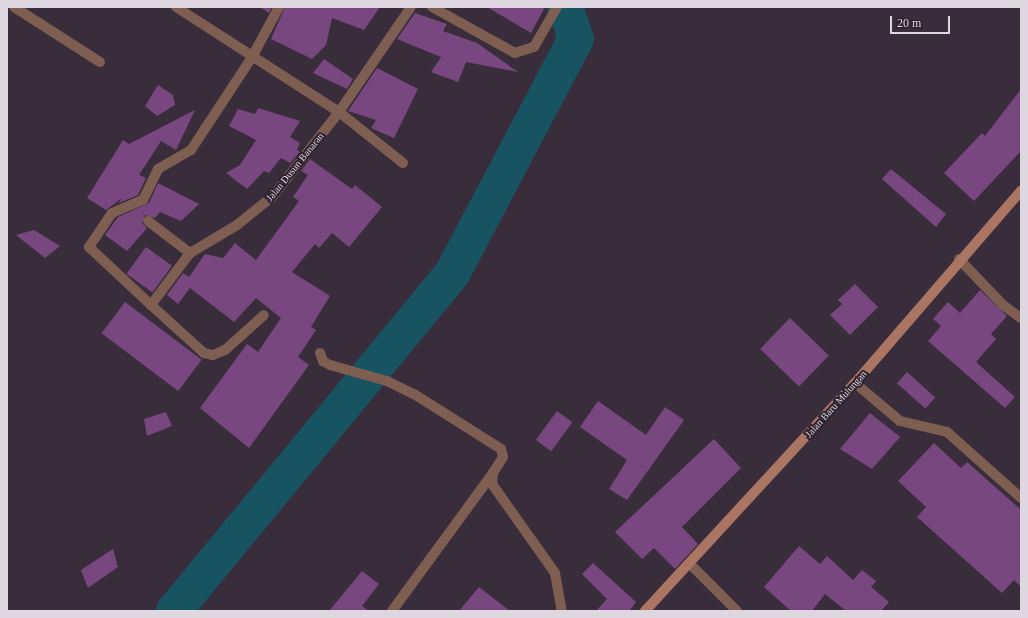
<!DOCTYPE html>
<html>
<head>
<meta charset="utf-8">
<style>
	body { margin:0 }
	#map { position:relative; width:1028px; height:618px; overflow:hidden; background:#392d3b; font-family:"Times New Roman",serif }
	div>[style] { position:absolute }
	.river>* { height:36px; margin:-18px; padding:0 18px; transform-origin:18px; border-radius:18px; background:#175361 }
	.building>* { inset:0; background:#794780; transform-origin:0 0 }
	.service>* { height:10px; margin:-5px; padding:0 5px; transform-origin:5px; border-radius:5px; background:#7f5e52 }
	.minor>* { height:10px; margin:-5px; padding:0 5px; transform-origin:5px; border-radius:5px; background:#7f5e52 }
	.secondary>* { height:10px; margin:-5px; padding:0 5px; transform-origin:5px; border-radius:5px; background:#aa7563 }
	span { translate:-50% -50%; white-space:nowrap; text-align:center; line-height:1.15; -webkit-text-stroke:4px #2f2330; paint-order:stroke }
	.street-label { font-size:10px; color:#dfd7df }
	.frame { position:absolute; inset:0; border:8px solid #dfd7df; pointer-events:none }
	.scale { position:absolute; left:890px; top:16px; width:60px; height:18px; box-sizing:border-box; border:2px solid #dfd7df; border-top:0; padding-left:5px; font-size:12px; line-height:14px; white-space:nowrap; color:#dfd7df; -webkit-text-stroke:3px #2f2330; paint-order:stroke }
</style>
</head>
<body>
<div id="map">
	<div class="river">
		<i style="left:174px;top:611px;width:439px;rotate:-50.5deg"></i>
		<i style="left:453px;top:272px;width:263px;rotate:-62.2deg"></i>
		<i style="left:576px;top:39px;width:34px;rotate:-109deg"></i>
	</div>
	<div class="building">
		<i style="clip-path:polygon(260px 7px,272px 7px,269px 13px)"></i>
		<i style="clip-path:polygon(285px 7px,380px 7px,364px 30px,332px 18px,326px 45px,312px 59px,271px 39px)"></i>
		<i style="clip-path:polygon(487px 7px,545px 7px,531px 33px)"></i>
		<i style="clip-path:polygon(415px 13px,447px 24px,443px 31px,477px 43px,518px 72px,466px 62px,458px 82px,431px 72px,441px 57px,397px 39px)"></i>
		<i style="clip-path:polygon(324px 59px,353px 79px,347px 89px,313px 73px)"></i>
		<i style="clip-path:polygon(377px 68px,418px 89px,394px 138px,371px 128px,376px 120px,348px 111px)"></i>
		<i style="clip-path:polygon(158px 85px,173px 95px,175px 105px,157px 116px,145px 106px)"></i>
		<i style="clip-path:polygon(1021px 89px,1021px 151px,974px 201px,944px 173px,982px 133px,985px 136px)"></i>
		<i style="clip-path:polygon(258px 108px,300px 121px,290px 137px,300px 143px,297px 150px,300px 152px,290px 163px,281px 158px,269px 173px,264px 171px,247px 189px,226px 173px,240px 165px,256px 140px,229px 126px,238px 109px,255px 114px)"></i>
		<i style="clip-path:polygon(195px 110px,176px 150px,161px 141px,139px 175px,146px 178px,138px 195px,119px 203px,122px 198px,106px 210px,87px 198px,123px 140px,129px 144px)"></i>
		<i style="clip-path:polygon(310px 159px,352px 189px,355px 185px,382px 207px,349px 247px,332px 233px,319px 248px,315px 244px,292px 272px,330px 296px,311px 327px,316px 330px,298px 357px,309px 365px,249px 448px,200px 408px,247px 344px,258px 352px,281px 318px,256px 298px,234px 322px,190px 288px,178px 304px,167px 295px,183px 273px,189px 277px,205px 254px,223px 258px,235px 243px,256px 260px,299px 201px,293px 197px,308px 175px,301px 171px)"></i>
		<i style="clip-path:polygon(891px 169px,946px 214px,936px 227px,882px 179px)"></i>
		<i style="clip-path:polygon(158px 183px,199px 204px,181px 221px,160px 212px,155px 218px,145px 215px,142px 223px,147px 228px,127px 251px,105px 235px,118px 217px,149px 203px)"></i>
		<i style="clip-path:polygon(34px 230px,60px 246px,45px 258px,16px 235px)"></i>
		<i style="left:146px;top:247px;width:32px;height:33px;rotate:36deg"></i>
		<i style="clip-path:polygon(855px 284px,878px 307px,850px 335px,830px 315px,842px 304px,838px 300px)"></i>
		<i style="clip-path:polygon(980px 290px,1007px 316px,991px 334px,996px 339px,976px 362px,1015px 397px,1005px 408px,928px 341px,941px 326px,933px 319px,948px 302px,960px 313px)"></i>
		<i style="left:125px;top:302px;width:96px;height:39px;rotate:37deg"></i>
		<i style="left:790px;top:318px;width:54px;height:43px;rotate:44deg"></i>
		<i style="left:907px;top:372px;width:38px;height:15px;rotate:42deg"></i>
		<i style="clip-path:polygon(598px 401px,646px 435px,665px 407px,684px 420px,627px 500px,609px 489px,627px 460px,580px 427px)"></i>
		<i style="left:557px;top:411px;width:19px;height:36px;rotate:36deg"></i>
		<i style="clip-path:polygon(166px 412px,172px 426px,147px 436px,144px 419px)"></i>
		<i style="clip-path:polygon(870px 413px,900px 437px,872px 469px,840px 449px)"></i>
		<i style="clip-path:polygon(714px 439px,741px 468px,682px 527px,698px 544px,675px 569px,654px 548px,642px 559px,615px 532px)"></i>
		<i style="clip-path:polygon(934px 443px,961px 468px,967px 462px,1021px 510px,1021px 587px,1014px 580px,1002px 593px,917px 517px,926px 507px,898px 481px)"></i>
		<i style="clip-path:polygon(799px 546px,820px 564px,827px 556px,853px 580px,862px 570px,876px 581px,871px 587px,889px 602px,881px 611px,846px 611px,825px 594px,812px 611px,791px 611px,764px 587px)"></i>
		<i style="clip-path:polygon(113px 549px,118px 567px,88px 588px,81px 570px)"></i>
		<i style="clip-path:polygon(593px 563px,636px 602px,629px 611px,596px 611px,607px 599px,582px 574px)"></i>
		<i style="clip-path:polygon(362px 571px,379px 584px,362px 606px,369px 611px,329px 611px)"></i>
		<i style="clip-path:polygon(479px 587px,510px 611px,459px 611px)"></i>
	</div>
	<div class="service">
		<i style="left:14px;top:7px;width:102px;rotate:32.6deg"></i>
		<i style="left:89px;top:247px;width:41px;rotate:-55.9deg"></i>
		<i style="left:112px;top:213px;width:34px;rotate:-23deg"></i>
		<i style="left:143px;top:200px;width:34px;rotate:-64deg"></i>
		<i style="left:158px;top:169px;width:38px;rotate:-30deg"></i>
		<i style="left:191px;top:150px;width:111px;rotate:-56.7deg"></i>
		<i style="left:855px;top:383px;width:59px;rotate:40.2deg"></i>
		<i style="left:900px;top:421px;width:48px;rotate:13.2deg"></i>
		<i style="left:947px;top:432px;width:99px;rotate:41.7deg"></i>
	</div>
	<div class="minor">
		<i style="left:432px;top:7px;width:95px;rotate:29deg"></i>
		<i style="left:515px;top:53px;width:20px;rotate:-18deg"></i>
		<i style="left:534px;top:47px;width:46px;rotate:-60.1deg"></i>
		<i style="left:252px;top:57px;width:57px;rotate:-61.6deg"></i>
		<i style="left:403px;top:163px;width:82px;rotate:-141.4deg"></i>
		<i style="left:339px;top:112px;width:127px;rotate:-55.6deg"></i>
		<i style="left:148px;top:221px;width:53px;rotate:37.3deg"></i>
		<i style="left:89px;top:247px;width:85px;rotate:43.1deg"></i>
		<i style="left:151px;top:305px;width:65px;rotate:-53.1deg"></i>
		<i style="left:190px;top:253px;width:55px;rotate:-30.8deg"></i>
		<i style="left:237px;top:225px;width:46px;rotate:-38.9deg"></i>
		<i style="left:273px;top:196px;width:107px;rotate:-51.8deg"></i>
		<i style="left:339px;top:112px;width:194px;rotate:-147.2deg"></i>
		<i style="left:959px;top:259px;width:64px;rotate:46.3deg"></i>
		<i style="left:1003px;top:305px;width:22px;rotate:36deg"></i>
		<i style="left:151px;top:305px;width:72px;rotate:42.2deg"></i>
		<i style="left:204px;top:353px;width:9px;rotate:13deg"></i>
		<i style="left:213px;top:355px;width:13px;rotate:-23deg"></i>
		<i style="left:225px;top:350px;width:52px;rotate:-41.9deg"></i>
		<i style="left:320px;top:353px;width:9px;rotate:69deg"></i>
		<i style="left:323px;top:361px;width:8px;rotate:30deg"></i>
		<i style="left:330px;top:365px;width:59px;rotate:15.7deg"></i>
		<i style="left:387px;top:381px;width:30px;rotate:26deg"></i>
		<i style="left:414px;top:394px;width:103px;rotate:32.3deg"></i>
		<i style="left:501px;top:449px;width:8px;rotate:76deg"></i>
		<i style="left:503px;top:457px;width:19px;rotate:122deg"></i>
		<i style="left:493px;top:473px;width:11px;rotate:95deg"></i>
		<i style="left:492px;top:484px;width:109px;rotate:54.7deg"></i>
		<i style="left:555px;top:573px;width:39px;rotate:80deg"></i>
		<i style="left:691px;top:565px;width:65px;rotate:45deg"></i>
		<i style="left:392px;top:611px;width:171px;rotate:-53.8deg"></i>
	</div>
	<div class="secondary">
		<i style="left:645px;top:611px;width:310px;rotate:-47.4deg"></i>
		<i style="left:855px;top:383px;width:254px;rotate:-49.2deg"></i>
	</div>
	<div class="street-label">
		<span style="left:295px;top:167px;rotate:-51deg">Jalan Dusun Banaran</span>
		<span style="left:836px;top:404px;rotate:-48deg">Jalan Baru Mulungan</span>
	</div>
	<div class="frame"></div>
	<div class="scale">20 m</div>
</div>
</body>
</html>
